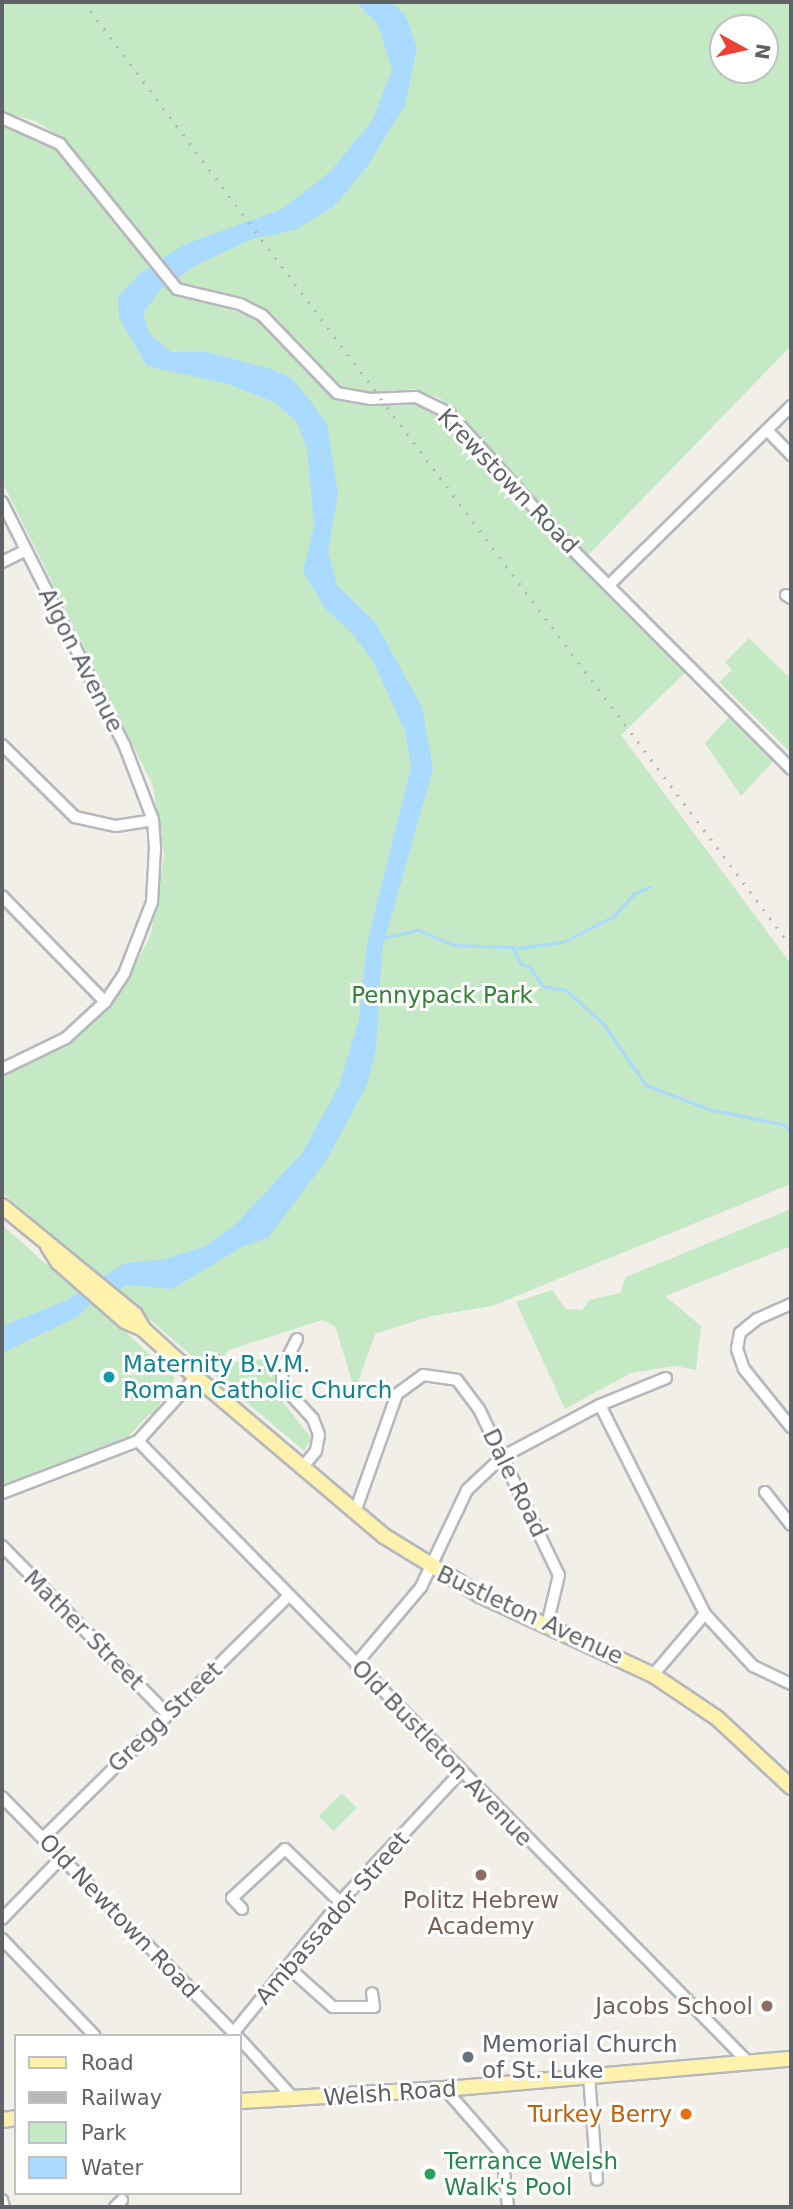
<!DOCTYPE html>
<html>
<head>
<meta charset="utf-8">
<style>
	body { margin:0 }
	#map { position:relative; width:793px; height:2209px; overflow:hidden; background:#f1efe8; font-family:"DejaVu Sans",sans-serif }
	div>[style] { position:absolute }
	.green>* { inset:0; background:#c5e8c5; transform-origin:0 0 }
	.water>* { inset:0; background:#aadaff }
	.stream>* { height:2.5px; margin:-1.25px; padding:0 1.25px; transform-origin:1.25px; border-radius:1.25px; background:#aadaff }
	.roads { filter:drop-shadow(2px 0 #b5b8bc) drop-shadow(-2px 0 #b5b8bc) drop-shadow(0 2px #b5b8bc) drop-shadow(0 -2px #b5b8bc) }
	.minor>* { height:10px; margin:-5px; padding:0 5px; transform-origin:5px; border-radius:5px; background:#fff }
	.major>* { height:14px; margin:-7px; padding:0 7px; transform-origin:7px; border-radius:7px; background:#fff2af }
	.rail>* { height:2.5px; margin-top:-1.25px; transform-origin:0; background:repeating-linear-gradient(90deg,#b6b7b8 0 2px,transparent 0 11px) }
	.dots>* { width:19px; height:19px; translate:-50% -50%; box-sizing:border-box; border:4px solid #fff; border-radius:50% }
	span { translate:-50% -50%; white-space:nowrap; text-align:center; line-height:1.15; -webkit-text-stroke:6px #fff; paint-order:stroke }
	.street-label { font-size:23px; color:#5f6368 }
	.park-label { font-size:23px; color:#348238 }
	.culture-label { font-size:23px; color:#0d838f }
	.left { translate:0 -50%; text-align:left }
	.education-label { font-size:23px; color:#785e54 }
	.right { translate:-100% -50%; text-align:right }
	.worship-label { font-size:23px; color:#5b616d }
	.food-label { font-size:23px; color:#c56008 }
	.leisure-label { font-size:23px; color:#27864d }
	.frame { position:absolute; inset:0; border:4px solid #5f6368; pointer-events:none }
	.legend { position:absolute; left:14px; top:2034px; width:228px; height:161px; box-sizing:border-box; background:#fff; border:2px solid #bfc1c3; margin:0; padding:9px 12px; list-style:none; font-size:21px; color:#5f6368 }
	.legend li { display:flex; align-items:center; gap:14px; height:35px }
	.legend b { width:35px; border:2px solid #bfc1c3 }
	.north { position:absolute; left:709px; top:14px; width:70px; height:70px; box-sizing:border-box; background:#fff; border:2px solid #bfc1c3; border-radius:50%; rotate:98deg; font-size:19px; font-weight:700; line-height:28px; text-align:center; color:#5f6368 }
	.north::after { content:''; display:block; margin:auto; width:24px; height:32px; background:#ea4335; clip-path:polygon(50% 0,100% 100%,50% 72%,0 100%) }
</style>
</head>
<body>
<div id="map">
	<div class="green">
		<i style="clip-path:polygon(evenodd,2px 2px,791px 2px,791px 346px,588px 555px,440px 398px,413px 389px,364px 393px,345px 389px,261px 308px,210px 292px,204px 292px,200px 300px,257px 318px,327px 391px,342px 400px,365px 404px,410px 400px,441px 412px,553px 537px,688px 670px,621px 735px,791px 964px,791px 1184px,492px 1306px,431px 1316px,375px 1334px,355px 1391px,335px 1326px,322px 1320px,229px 1350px,218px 1363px,280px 1358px,274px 1391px,312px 1439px,304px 1451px,136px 1308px,116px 1323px,175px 1378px,152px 1417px,150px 1413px,128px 1437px,2px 1485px,2px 1225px,53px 1270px,75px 1255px,2px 1192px,2px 1077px,62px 1047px,128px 980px,151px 934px,164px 856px,153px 786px,2px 481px,2px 123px,46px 139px,61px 152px,129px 240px,140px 232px,64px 139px,35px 121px,2px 112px,2px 2px,723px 28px,765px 28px,765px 70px,723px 70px,723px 28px)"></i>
		<i style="clip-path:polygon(749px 638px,791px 679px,791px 753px,719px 682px,732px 670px,725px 662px)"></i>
		<i style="clip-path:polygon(730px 716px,774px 761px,741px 796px,705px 743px)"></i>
		<i style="clip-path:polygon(791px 1209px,791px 1246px,665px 1296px,701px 1326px,696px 1370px,675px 1366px,631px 1373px,565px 1409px,516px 1302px,552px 1290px,566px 1309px,582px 1310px,590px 1300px,620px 1293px,626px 1277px)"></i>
		<i style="left:342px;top:1793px;width:21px;height:33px;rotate:45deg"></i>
	</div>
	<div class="water">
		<i style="clip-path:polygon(356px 2px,390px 2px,405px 14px,417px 48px,405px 105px,366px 168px,333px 207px,295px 230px,252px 239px,198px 264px,162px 288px,143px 313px,149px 333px,171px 352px,208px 352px,271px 369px,291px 378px,309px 399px,327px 425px,338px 493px,328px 552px,337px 585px,375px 622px,422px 707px,433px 769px,382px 949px,376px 1050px,367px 1085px,327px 1159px,268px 1238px,244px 1246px,172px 1289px,128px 1285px,88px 1306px,77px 1317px,2px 1353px,2px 1326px,65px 1301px,125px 1263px,165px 1259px,206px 1246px,237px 1223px,302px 1153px,339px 1086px,359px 1019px,367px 943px,411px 767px,405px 731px,374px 663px,353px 634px,325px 608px,303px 571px,314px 526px,307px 448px,297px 422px,274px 402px,228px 384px,147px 366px,119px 318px,118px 297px,139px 274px,183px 245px,282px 209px,330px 172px,372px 121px,392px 70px,378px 25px)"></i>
	</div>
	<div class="stream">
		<i style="left:383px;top:938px;width:36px;rotate:-13deg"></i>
		<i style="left:418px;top:930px;width:40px;rotate:22deg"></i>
		<i style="left:455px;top:945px;width:58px;rotate:2deg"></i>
		<i style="left:513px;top:947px;width:19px;rotate:65deg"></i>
		<i style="left:521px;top:964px;width:8px;rotate:14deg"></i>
		<i style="left:529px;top:966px;width:24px;rotate:55deg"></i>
		<i style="left:543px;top:986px;width:23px;rotate:10deg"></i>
		<i style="left:566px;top:990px;width:50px;rotate:41.7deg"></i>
		<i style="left:603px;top:1023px;width:75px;rotate:55.3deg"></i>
		<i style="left:646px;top:1085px;width:67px;rotate:20.9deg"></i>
		<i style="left:709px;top:1109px;width:79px;rotate:11.7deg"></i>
		<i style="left:786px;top:1125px;width:12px;rotate:66deg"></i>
		<i style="left:517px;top:948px;width:46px;rotate:-7.4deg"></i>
		<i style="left:563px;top:942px;width:57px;rotate:-27deg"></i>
		<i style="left:614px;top:916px;width:30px;rotate:-48deg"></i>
		<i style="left:634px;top:894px;width:17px;rotate:-25deg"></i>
	</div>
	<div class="roads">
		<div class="minor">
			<i style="left:2px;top:118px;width:64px;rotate:24.1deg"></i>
			<i style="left:60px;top:144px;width:186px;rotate:51.1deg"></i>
			<i style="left:177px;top:289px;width:65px;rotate:13.4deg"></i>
			<i style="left:240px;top:304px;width:25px;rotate:27deg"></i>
			<i style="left:262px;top:315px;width:108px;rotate:46.1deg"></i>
			<i style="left:337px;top:393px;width:35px;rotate:10deg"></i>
			<i style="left:371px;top:399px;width:45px;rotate:-2.5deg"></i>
			<i style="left:416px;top:397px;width:37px;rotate:26deg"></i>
			<i style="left:449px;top:413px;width:178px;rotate:48deg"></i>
			<i style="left:568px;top:545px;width:316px;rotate:45.1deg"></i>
			<i style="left:767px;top:430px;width:35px;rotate:46deg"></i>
			<i style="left:2px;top:502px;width:274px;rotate:63.3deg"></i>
			<i style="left:125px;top:747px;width:78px;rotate:69deg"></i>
			<i style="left:153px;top:820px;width:28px;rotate:86deg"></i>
			<i style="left:155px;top:848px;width:54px;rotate:93.2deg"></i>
			<i style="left:152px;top:902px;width:77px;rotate:111.3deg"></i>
			<i style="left:124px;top:974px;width:34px;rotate:124deg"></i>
			<i style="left:105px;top:1002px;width:53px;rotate:137.3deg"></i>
			<i style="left:66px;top:1038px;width:71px;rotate:154.2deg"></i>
			<i style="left:2px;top:562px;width:25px;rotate:-26deg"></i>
			<i style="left:610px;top:584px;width:254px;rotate:-44.5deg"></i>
			<i style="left:786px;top:595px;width:6px;rotate:31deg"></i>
			<i style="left:2px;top:745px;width:103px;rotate:44.6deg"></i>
			<i style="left:75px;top:817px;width:42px;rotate:12.4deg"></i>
			<i style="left:116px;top:826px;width:37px;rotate:-9deg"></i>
			<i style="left:2px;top:896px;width:148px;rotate:45.8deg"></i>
			<i style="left:791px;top:1304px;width:37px;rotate:156deg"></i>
			<i style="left:757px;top:1319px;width:22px;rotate:141deg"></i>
			<i style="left:740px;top:1333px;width:16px;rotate:101deg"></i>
			<i style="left:737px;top:1349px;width:21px;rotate:71deg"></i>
			<i style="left:744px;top:1369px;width:75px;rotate:51deg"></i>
			<i style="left:297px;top:1339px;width:30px;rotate:117deg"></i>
			<i style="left:283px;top:1366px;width:19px;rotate:93deg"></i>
			<i style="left:282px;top:1385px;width:46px;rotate:47.6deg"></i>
			<i style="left:313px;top:1419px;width:17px;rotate:69deg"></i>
			<i style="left:319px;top:1435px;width:16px;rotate:101deg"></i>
			<i style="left:316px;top:1451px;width:23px;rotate:130deg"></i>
			<i style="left:666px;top:1378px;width:71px;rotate:157.8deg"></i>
			<i style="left:600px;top:1405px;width:234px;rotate:63.3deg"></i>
			<i style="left:705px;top:1614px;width:71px;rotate:47.3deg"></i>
			<i style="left:753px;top:1666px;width:42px;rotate:25.3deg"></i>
			<i style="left:138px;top:1441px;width:870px;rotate:45.51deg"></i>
			<i style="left:765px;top:1492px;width:42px;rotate:51.8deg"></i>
			<i style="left:2px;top:1493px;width:146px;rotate:-20.9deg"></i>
			<i style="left:138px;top:1441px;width:86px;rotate:-47.8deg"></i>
			<i style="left:355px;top:1512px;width:125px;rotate:-70.4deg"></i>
			<i style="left:397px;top:1394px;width:32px;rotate:-36deg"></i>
			<i style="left:423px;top:1375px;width:34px;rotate:8deg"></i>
			<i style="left:457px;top:1380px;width:36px;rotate:53deg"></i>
			<i style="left:479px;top:1409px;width:184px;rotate:64.3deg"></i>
			<i style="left:559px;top:1575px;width:51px;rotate:103.5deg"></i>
			<i style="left:2px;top:1546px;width:235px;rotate:45.5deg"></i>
			<i style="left:356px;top:1664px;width:101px;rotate:-49.8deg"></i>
			<i style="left:421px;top:1587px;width:107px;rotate:-64.6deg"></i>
			<i style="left:467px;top:1490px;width:48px;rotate:-43.3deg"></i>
			<i style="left:502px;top:1457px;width:111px;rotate:-28deg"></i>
			<i style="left:653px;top:1675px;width:80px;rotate:-49.6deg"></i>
			<i style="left:2px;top:1797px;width:335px;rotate:45.5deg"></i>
			<i style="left:43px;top:1838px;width:344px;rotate:-44.6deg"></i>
			<i style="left:242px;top:1909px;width:15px;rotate:-132deg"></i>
			<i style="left:232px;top:1898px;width:72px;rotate:-42.8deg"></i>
			<i style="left:285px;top:1849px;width:76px;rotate:43.9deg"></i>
			<i style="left:2px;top:1919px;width:86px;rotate:-45.9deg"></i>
			<i style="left:2px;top:1939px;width:134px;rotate:46.2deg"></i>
			<i style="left:289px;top:1968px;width:59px;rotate:41.6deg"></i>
			<i style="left:333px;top:2007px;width:41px"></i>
			<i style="left:374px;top:2007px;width:14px;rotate:-98deg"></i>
			<i style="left:234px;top:2032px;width:168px;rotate:-50.8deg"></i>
			<i style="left:340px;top:1902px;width:176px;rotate:-47.1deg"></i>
			<i style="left:240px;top:2039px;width:82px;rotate:48deg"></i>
			<i style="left:589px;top:2076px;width:104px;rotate:85.6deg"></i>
			<i style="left:445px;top:2089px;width:86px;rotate:48.8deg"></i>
			<i style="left:502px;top:2154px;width:53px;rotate:83.5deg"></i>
			<i style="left:2px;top:2200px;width:7px;rotate:74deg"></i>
			<i style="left:115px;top:2207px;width:10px;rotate:-45deg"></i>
		</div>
		<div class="major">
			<i style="left:2px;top:1206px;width:172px;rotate:39.3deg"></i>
			<i style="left:135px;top:1315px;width:16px;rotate:60deg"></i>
			<i style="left:143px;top:1329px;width:72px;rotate:42.2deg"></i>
			<i style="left:196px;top:1377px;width:246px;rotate:40.2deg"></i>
			<i style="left:384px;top:1536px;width:113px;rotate:31.6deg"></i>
			<i style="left:480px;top:1595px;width:191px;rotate:24.8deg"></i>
			<i style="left:653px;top:1675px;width:77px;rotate:33.9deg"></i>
			<i style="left:717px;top:1718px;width:101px;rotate:43deg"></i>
			<i style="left:48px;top:1246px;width:19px;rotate:58deg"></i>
			<i style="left:58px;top:1262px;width:89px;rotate:41.4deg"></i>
			<i style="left:125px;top:1321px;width:20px;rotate:24deg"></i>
			<i style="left:240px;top:2101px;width:205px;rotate:-3.4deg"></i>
			<i style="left:445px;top:2089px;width:347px;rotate:-5deg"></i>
			<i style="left:2px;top:2120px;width:14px;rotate:-8deg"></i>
		</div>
	</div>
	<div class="rail">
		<i style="left:84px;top:2px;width:1179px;rotate:53.17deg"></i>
	</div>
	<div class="dots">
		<i style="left:109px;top:1377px;background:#0f9aa8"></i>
		<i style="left:481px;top:1875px;background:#8d6e63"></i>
		<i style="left:767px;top:2006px;background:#8d6e63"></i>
		<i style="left:468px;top:2057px;background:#6b7280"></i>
		<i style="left:686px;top:2114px;background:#e8710a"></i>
		<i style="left:430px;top:2174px;background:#2e9e5b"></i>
	</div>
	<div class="street-label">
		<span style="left:508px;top:481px;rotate:46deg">Krewstown Road</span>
		<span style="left:81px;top:660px;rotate:63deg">Algon Avenue</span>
		<span style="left:515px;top:1483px;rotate:64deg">Dale Road</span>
		<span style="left:530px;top:1615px;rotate:25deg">Bustleton Avenue</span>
		<span style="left:84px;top:1630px;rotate:45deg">Mather Street</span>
		<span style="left:165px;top:1717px;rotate:-44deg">Gregg Street</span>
		<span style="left:442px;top:1753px;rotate:46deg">Old Bustleton Avenue</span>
		<span style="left:119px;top:1916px;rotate:46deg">Old Newtown Road</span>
		<span style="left:332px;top:1918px;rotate:-49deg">Ambassador Street</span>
		<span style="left:390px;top:2093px;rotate:-4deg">Welsh Road</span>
	</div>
	<div class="park-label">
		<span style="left:442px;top:995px">Pennypack Park</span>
	</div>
	<div class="culture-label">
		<span class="left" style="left:123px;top:1377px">Maternity B.V.M.<br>Roman Catholic Church</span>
	</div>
	<div class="education-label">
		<span style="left:481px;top:1913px">Politz Hebrew<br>Academy</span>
		<span class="right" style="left:753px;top:2006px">Jacobs School</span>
	</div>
	<div class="worship-label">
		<span class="left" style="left:482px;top:2057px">Memorial Church<br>of St. Luke</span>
	</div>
	<div class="food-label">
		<span class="right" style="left:672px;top:2114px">Turkey Berry</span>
	</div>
	<div class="leisure-label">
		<span class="left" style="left:444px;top:2174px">Terrance Welsh<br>Walk's Pool</span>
	</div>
	<div class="frame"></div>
	<ul class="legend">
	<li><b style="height:9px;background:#fff2af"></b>Road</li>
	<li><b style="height:9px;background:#b6b7b8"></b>Railway</li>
	<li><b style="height:19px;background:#c5e8c5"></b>Park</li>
	<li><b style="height:19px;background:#aadaff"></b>Water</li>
	</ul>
	<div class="north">N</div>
</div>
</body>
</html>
